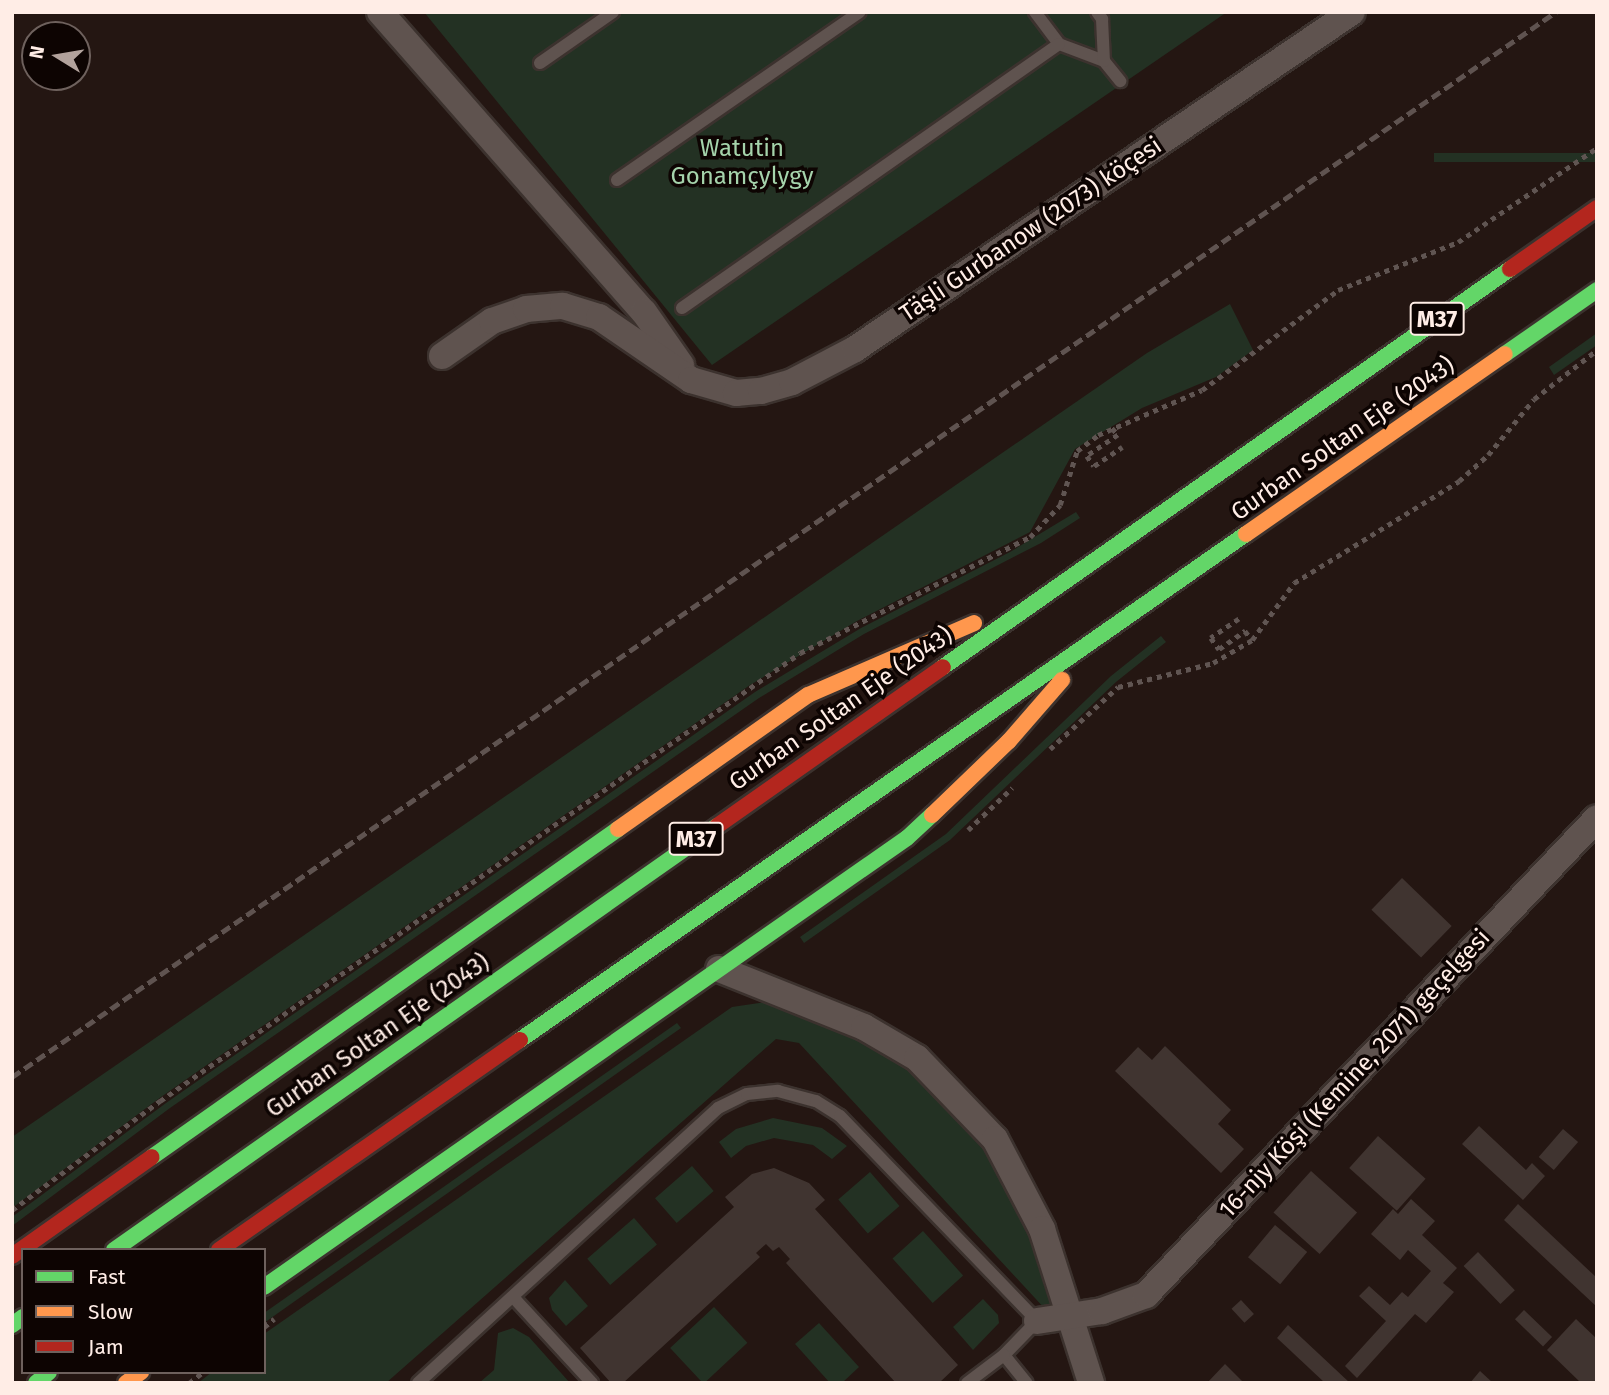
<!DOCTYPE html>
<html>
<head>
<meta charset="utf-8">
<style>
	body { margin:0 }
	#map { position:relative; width:1609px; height:1395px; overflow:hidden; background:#241612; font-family:"Fira Sans",sans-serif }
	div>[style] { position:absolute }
	.green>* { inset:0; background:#233123; transform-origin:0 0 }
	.building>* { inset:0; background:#403430; transform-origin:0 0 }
	.path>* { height:4.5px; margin-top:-2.25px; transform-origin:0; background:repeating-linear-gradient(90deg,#605552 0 5px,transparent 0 10px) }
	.roads { filter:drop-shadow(2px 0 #3c322e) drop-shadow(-2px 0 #3c322e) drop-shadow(0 2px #3c322e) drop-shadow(0 -2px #3c322e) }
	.lane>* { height:12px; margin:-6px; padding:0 6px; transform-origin:6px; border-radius:6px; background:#5f534f }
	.street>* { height:26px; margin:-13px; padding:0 13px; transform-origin:13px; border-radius:13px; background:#5f534f }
	.fast>* { height:16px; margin:-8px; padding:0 8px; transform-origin:8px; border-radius:8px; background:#63d668 }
	.slow>* { height:16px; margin:-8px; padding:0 8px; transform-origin:8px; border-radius:8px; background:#ff974d }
	.jam>* { height:16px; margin:-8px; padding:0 8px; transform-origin:8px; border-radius:8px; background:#b3261e }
	.rail>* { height:5px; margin-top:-2.5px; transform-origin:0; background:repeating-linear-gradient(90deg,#5f5350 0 10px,transparent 0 15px) }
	span { translate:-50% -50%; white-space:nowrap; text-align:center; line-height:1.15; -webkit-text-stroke:7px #0d0402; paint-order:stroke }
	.shield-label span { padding:2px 5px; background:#0d0402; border:2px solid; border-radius:5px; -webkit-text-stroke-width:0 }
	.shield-label { font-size:23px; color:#ffede6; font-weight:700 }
	.park-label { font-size:24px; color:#a5d3ab }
	.street-label { font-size:24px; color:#ffede6 }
	.frame { position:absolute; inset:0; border:14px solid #ffede6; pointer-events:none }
	.legend { position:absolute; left:21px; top:1248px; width:245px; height:126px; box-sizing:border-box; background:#0d0402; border:2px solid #6e615d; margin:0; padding:9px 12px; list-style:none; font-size:21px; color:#ffede6 }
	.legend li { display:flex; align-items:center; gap:14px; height:35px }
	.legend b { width:35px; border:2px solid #6e615d }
	.north { position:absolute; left:21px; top:21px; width:70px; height:70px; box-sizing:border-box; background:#0d0402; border:2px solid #6e615d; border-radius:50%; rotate:281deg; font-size:19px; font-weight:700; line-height:28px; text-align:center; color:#ffede6 }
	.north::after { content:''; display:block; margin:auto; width:24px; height:32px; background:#b2a29c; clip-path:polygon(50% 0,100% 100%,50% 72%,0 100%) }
</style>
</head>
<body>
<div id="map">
	<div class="green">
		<i style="clip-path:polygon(424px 12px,1227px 12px,712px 365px)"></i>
		<i style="left:1597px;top:153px;width:9px;height:163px;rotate:90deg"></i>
		<i style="clip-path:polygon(1230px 304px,1253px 350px,1216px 377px,1142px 408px,1075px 449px,1030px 532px,857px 621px,750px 685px,161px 1097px,12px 1208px,12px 1137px,1147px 353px)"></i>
		<i style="clip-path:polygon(1597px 333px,1597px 345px,1554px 375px,1549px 367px)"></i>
		<i style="clip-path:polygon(1076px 512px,1080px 518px,1041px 543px,864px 634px,759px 698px,170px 1108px,12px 1226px,12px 1217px,166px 1103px,755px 692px,861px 628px,1010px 552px)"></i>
		<i style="clip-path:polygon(1161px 636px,1166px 642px,1116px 682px,950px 840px,804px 943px,800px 937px,946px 834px,1111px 676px)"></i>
		<i style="clip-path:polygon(779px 1000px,918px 1062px,1003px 1169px,1053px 1290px,1052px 1309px,1046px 1310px,799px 1043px,776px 1039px,386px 1383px,198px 1383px,212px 1372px,264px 1372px,264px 1334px,732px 1007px)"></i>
		<i style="clip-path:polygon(677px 1023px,681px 1028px,264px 1323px,264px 1313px)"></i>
		<i style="clip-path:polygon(773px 1118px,822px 1128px,847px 1146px,832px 1159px,813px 1145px,774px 1138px,746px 1146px,731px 1158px,719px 1142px,736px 1129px)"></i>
		<i style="left:692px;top:1166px;width:33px;height:49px;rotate:49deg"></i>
		<i style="left:870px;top:1172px;width:45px;height:42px;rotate:49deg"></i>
		<i style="left:634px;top:1218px;width:35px;height:62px;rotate:49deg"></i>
		<i style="left:923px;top:1231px;width:60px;height:41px;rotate:48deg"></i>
		<i style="clip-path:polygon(565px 1280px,588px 1306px,566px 1326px,552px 1310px,549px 1298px)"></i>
		<i style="clip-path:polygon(983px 1299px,998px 1315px,999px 1323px,973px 1350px,953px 1327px)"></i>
		<i style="left:714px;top:1307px;width:49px;height:60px;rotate:47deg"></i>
		<i style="clip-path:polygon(819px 1323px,859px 1367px,842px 1383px,830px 1383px,795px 1344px)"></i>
		<i style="clip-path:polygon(513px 1328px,529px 1337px,570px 1383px,479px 1383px,494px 1370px,498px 1333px)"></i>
	</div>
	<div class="building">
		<i style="left:1402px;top:878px;width:69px;height:44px;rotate:44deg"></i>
		<i style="clip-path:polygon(1165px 1046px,1231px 1110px,1218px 1124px,1244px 1149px,1221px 1173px,1115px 1071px,1138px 1047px,1152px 1060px)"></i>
		<i style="clip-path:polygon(1479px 1126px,1526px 1170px,1532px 1163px,1545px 1176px,1523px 1200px,1462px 1144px)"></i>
		<i style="left:1563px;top:1129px;width:20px;height:37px;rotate:41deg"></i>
		<i style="left:1378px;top:1136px;width:64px;height:43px;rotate:42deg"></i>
		<i style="clip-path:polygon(774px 1168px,809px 1183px,825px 1200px,815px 1209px,958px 1365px,939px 1383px,896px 1383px,786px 1263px,790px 1259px,779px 1247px,773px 1251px,766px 1244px,756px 1253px,760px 1257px,623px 1383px,611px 1383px,580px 1348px,734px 1207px,725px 1197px,752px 1174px)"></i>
		<i style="left:1311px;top:1171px;width:62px;height:56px;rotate:42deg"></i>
		<i style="clip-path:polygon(1411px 1199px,1435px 1221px,1422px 1235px,1457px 1268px,1443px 1283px,1454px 1292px,1426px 1323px,1415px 1314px,1357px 1378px,1345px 1366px,1386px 1321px,1359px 1296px,1369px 1286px,1390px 1305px,1402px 1292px,1408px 1297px,1431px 1271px,1408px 1250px,1400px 1260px,1371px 1234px,1393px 1209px,1398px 1214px)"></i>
		<i style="clip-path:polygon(1518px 1204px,1597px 1278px,1597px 1307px,1504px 1220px)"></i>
		<i style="left:1275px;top:1225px;width:42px;height:42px;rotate:40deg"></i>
		<i style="left:1478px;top:1252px;width:53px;height:20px;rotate:46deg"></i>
		<i style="left:1241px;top:1300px;width:19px;height:13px;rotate:47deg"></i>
		<i style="left:1524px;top:1310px;width:39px;height:13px;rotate:44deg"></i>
		<i style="clip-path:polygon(1576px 1319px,1597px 1339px,1597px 1383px,1581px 1383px,1547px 1350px)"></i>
		<i style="clip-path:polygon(1288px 1325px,1350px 1383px,1325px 1383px,1277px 1338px)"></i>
		<i style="clip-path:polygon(1225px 1364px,1244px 1383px,1207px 1383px)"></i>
		<i style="clip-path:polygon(1480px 1371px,1493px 1383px,1470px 1383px)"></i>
	</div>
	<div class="path">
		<i style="left:1112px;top:428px;width:9px;rotate:49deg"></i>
		<i style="left:1118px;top:435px;width:37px;rotate:146deg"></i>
		<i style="left:1087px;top:456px;width:12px;rotate:55deg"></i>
		<i style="left:1094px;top:466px;width:34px;rotate:-34deg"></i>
		<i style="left:1239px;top:619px;width:34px;rotate:146deg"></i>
		<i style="left:1211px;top:638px;width:14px;rotate:54deg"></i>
		<i style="left:1219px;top:649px;width:32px;rotate:-35deg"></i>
		<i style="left:1245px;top:631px;width:11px;rotate:52deg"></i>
		<i style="left:1050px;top:749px;width:92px;rotate:-42.4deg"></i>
		<i style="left:1118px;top:687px;width:98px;rotate:-14.2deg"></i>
		<i style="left:1213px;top:663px;width:45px;rotate:-30.5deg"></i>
		<i style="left:1252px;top:640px;width:71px;rotate:-53.6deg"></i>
		<i style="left:1294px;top:583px;width:194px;rotate:-31.7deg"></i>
		<i style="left:1459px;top:481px;width:39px;rotate:-42deg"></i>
		<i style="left:1488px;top:455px;width:72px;rotate:-50.6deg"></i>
		<i style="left:1534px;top:399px;width:80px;rotate:-37.9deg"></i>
		<i style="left:968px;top:830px;width:61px;rotate:-43.7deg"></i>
		<i style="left:12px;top:1210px;width:184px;rotate:-36.4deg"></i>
		<i style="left:160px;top:1101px;width:781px;rotate:-34.99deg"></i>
		<i style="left:800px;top:653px;width:258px;rotate:-26.8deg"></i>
		<i style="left:1030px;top:537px;width:44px;rotate:-46.8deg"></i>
		<i style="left:1060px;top:505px;width:57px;rotate:-72.5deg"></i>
		<i style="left:1077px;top:451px;width:26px;rotate:-37deg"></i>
		<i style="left:1098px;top:435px;width:113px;rotate:-23.4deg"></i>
		<i style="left:1202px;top:390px;width:169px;rotate:-36.3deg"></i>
		<i style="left:1338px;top:290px;width:129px;rotate:-21.8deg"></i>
		<i style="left:1458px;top:242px;width:168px;rotate:-34.1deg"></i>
		<i style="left:264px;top:1327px;width:13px;rotate:-39deg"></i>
		<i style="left:189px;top:1383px;width:18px;rotate:-38deg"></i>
	</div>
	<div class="roads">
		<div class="lane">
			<i style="left:1035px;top:12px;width:40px;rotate:53deg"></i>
			<i style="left:1059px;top:44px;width:48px;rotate:20.7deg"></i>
			<i style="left:1104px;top:61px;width:26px;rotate:51deg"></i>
			<i style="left:1097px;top:12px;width:9px;rotate:54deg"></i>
			<i style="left:1102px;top:19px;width:42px;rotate:87.3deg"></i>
			<i style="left:540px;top:63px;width:89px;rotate:-34.9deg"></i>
			<i style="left:617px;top:180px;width:295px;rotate:-34.7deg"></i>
			<i style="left:682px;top:308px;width:460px;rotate:-35deg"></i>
			<i style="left:513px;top:1297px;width:117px;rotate:47.4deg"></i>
			<i style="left:418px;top:1383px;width:407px;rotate:-42.5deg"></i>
			<i style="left:718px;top:1108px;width:32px;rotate:-26deg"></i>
			<i style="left:747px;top:1094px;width:31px;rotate:-6deg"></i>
			<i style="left:778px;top:1091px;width:39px;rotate:15deg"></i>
			<i style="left:816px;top:1101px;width:28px;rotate:32deg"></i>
			<i style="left:840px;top:1116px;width:284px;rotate:46.1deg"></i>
			<i style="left:1037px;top:1321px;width:47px;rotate:134.1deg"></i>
			<i style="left:1004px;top:1355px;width:36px;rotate:51deg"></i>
			<i style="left:967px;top:1383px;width:46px;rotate:-37.1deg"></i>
		</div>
		<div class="street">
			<i style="left:380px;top:12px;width:400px;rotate:48.7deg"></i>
			<i style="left:644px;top:312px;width:65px;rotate:55.1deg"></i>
			<i style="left:442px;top:356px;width:61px;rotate:-35deg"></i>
			<i style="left:492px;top:321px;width:36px;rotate:-19deg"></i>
			<i style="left:526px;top:309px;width:37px;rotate:-5deg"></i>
			<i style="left:563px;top:306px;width:38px;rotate:17deg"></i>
			<i style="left:599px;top:317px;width:112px;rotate:34.4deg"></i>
			<i style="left:691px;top:380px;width:47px;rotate:16.1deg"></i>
			<i style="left:736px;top:393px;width:25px;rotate:-5deg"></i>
			<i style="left:761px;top:391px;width:32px;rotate:-16deg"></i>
			<i style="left:792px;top:382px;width:71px;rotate:-27.6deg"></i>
			<i style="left:855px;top:349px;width:600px;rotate:-34.14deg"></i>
			<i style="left:719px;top:969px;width:156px;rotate:21.8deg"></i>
			<i style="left:864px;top:1027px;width:61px;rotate:30.3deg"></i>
			<i style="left:917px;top:1058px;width:112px;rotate:46.1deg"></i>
			<i style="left:995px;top:1139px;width:102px;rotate:62.4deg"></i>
			<i style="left:1042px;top:1229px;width:162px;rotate:72.3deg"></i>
			<i style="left:1037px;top:1321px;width:66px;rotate:-8.7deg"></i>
			<i style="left:1102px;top:1311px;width:47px;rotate:-20deg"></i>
			<i style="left:1146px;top:1295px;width:656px;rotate:-46.6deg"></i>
		</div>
		<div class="fast">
			<i style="left:1505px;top:354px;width:112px;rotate:-34.8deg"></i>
			<i style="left:943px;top:667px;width:693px;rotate:-35.07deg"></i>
			<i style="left:520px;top:1040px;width:885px;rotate:-34.88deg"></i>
			<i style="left:152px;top:1157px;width:570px;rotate:-35.14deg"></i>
			<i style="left:114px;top:1250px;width:737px;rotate:-35.11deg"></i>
			<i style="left:264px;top:1287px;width:784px;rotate:-34.93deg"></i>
			<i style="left:907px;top:838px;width:34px;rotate:-43deg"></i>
			<i style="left:12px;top:1325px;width:14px;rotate:-36deg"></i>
			<i style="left:36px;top:1383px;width:17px;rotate:-40deg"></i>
		</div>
		<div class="slow">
			<i style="left:1246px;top:534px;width:315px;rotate:-34.8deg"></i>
			<i style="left:932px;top:815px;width:107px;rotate:-43.9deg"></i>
			<i style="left:1009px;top:741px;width:81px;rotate:-49deg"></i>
			<i style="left:618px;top:829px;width:232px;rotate:-35.2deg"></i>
			<i style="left:808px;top:695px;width:181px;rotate:-23.4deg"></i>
			<i style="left:126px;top:1383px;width:19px;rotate:-36deg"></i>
		</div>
		<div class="jam">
			<i style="left:1510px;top:269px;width:106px;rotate:-35deg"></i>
			<i style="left:717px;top:826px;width:276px;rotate:-35.1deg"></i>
			<i style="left:219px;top:1250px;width:367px;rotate:-34.9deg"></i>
			<i style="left:12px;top:1256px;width:171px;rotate:-35.3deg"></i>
		</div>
	</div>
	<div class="rail">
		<i style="left:12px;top:1077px;width:1876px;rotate:-34.6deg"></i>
	</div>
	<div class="shield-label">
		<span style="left:1437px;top:319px">M37</span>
		<span style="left:696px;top:839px">M37</span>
	</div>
	<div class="park-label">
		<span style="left:742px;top:163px">Watutin<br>Gonamçylygy</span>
	</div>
	<div class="street-label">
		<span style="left:1031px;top:230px;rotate:-34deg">Täşli Gurbanow (2073) köçesi</span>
		<span style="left:1343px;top:439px;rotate:-35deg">Gurban Soltan Eje (2043)</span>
		<span style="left:841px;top:709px;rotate:-35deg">Gurban Soltan Eje (2043)</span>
		<span style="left:378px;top:1036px;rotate:-35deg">Gurban Soltan Eje (2043)</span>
		<span style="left:1355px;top:1074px;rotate:-47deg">16-njy Köşi (Kemine, 2071) geçelgesi</span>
	</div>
	<div class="frame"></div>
	<ul class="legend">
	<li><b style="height:9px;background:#63d668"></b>Fast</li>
	<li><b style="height:9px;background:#ff974d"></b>Slow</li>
	<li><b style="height:9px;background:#b3261e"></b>Jam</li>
	</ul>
	<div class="north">N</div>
</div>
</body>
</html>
